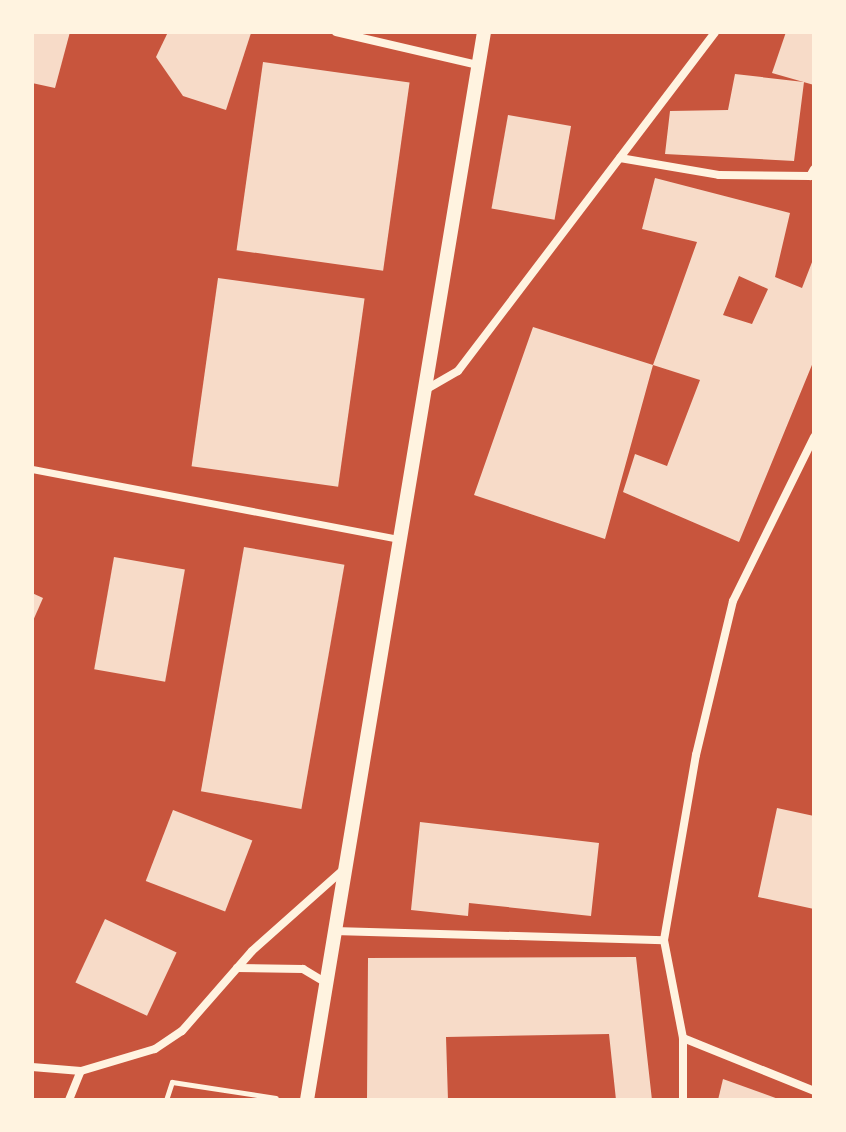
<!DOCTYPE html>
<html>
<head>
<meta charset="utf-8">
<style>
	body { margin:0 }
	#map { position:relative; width:846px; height:1132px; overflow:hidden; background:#c8553d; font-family:"PT Sans Narrow",sans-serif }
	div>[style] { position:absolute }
	.building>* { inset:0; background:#f7dbc8; transform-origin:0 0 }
	.path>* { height:5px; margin:-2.5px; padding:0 2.5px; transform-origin:2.5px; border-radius:2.5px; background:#fff3e0 }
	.pedestrian>* { height:7px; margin:-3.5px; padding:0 3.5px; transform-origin:3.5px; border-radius:3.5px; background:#fff3e0 }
	.minor>* { height:8px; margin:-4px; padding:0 4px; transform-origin:4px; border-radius:4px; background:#fff3e0 }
	.tertiary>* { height:14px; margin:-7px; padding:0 7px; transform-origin:7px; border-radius:7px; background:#fff3e0 }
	span { translate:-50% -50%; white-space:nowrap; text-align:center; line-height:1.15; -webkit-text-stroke:7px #fff3e0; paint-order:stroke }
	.frame { position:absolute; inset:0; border:34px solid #fff3e0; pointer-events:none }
</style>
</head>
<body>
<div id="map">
	<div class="building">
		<i style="clip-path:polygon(32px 32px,70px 32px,55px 88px,32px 83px)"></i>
		<i style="clip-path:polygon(168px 32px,251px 33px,226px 110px,183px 96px,156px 57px)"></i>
		<i style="clip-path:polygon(786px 32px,814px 32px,814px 85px,772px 73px)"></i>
		<i style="left:263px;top:62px;width:148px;height:190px;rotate:8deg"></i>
		<i style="clip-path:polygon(735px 74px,804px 82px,794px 161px,665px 154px,670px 111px,728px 110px)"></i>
		<i style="left:508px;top:115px;width:64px;height:95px;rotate:10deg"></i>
		<i style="clip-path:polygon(evenodd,655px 178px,790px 213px,775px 277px,802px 288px,814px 257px,814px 360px,739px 542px,623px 492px,635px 454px,667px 466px,700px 380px,653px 365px,605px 539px,474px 495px,533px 327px,653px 365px,697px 242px,642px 229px,655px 178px,739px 276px,768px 289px,752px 324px,723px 315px,739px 276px)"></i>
		<i style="left:218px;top:278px;width:148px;height:190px;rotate:8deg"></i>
		<i style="left:244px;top:547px;width:102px;height:248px;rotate:10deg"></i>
		<i style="left:114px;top:557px;width:72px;height:114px;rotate:10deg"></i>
		<i style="clip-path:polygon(32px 593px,43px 598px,32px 623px)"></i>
		<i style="clip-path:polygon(777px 808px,814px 816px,814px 909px,758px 897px)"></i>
		<i style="left:173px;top:810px;width:85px;height:76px;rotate:21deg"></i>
		<i style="clip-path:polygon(420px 822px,599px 843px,591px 916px,469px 903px,468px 916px,411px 910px)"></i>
		<i style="left:105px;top:919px;width:79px;height:70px;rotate:25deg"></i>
		<i style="clip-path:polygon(636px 957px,652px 1100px,616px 1100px,609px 1034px,446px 1037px,448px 1100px,367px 1100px,368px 958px)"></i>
		<i style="clip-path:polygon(723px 1079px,781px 1100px,718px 1100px)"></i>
	</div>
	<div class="path">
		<i style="left:166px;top:1100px;width:19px;rotate:-72deg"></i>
		<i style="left:172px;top:1082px;width:105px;rotate:8.7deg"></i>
	</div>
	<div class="pedestrian">
		<i style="left:32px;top:469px;width:374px;rotate:10.8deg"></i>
	</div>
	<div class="minor">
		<i style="left:336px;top:32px;width:146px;rotate:13.1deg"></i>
		<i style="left:620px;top:158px;width:100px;rotate:9.7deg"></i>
		<i style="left:719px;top:175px;width:91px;rotate:0.6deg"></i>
		<i style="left:810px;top:176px;width:8px;rotate:-60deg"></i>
		<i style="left:425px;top:390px;width:38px;rotate:-30deg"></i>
		<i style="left:458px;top:371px;width:425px;rotate:-52.8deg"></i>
		<i style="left:334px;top:931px;width:330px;rotate:1.6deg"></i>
		<i style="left:237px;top:968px;width:66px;rotate:0.9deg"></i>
		<i style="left:303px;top:969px;width:27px;rotate:31deg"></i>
		<i style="left:683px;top:1038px;width:141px;rotate:22deg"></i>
		<i style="left:32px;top:1067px;width:49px;rotate:4.7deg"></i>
		<i style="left:81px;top:1071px;width:77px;rotate:-16.6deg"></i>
		<i style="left:155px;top:1049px;width:32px;rotate:-34deg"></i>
		<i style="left:182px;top:1031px;width:106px;rotate:-48.8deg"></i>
		<i style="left:252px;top:951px;width:123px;rotate:-41.7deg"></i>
		<i style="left:69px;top:1100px;width:31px;rotate:-68deg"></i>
		<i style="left:683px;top:1100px;width:62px;rotate:-90deg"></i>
		<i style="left:683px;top:1038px;width:100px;rotate:-101deg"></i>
		<i style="left:664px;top:940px;width:188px;rotate:-80.2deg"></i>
		<i style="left:696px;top:755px;width:158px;rotate:-76.5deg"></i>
		<i style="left:733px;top:601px;width:183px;rotate:-63.7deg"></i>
	</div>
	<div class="tertiary">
		<i style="left:307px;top:1100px;width:1083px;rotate:-80.59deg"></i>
	</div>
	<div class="frame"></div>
</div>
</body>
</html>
